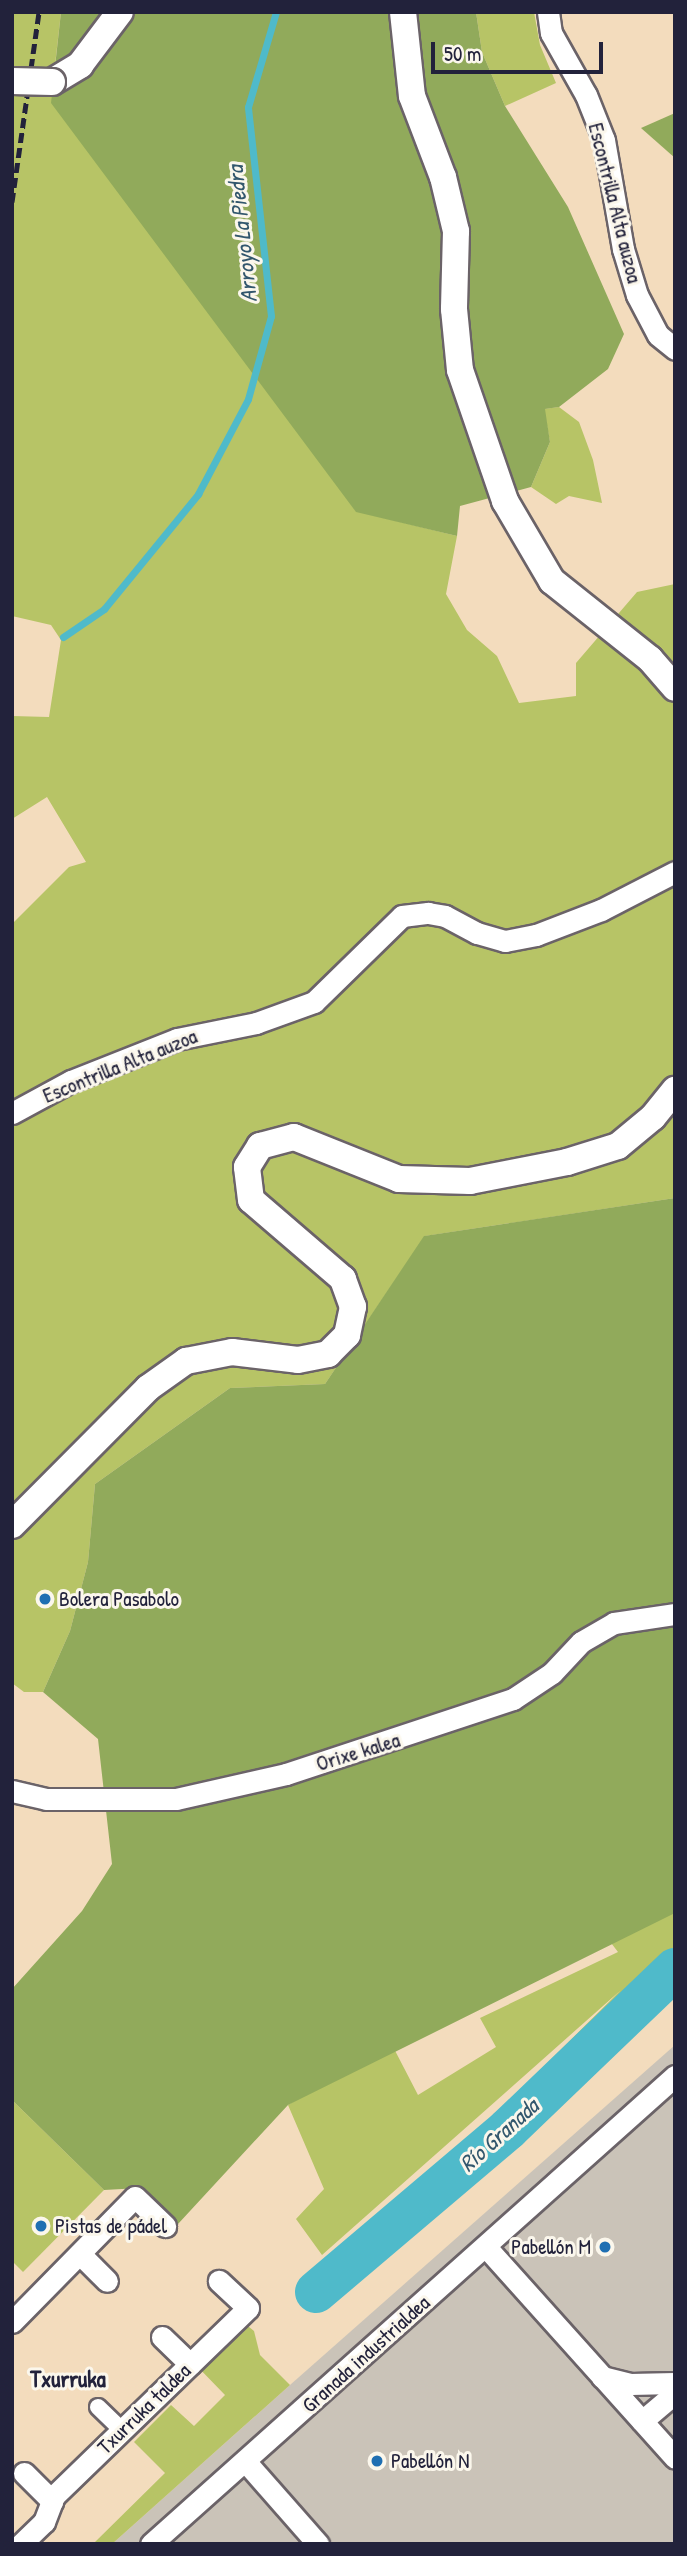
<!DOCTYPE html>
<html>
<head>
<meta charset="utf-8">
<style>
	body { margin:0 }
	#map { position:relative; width:687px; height:2556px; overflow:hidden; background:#f3dcbd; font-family:"Patrick Hand",sans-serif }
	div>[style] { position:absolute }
	.industrial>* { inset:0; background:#cac3b8 }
	.green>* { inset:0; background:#b7c466 }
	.forest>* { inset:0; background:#91aa5b }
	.stream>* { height:7px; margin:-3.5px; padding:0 3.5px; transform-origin:3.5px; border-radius:3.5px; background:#4fbaca }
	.river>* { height:42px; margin:-21px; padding:0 21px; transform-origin:21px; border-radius:21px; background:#4fbaca }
	.roads { filter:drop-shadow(2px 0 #6b6368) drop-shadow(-2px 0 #6b6368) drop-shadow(0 2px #6b6368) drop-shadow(0 -2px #6b6368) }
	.pedestrian>* { height:16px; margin:-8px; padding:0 8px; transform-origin:8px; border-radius:8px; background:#fff }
	.minor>* { height:21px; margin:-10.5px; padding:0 10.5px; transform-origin:10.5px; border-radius:10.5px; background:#fff }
	.tertiary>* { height:26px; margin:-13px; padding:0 13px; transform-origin:13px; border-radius:13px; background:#fff }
	.rail>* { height:5px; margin-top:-2.5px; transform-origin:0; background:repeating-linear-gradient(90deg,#22223b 0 10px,transparent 0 15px) }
	.bridges { filter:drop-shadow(2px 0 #6b6368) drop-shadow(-2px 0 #6b6368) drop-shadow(0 2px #6b6368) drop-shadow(0 -2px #6b6368) }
	.tertiary-bridge>* { height:26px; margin:-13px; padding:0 13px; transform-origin:13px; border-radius:13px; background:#fff }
	.dots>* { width:19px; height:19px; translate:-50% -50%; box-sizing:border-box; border:4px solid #fbf7ec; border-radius:50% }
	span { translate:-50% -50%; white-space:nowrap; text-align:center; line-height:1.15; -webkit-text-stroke:6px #fbf7ec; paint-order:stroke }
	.street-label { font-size:21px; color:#22223b }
	.poi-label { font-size:21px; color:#22223b }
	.left { translate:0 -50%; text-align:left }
	.right { translate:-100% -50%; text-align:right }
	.water-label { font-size:23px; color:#32576d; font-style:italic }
	.neighbourhood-label { font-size:23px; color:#22223b; font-weight:700 }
	.frame { position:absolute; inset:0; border:14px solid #22223b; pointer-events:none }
	.scale { position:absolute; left:431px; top:42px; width:172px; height:32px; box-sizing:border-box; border:4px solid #22223b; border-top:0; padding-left:9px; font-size:21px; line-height:24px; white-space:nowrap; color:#22223b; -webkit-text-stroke:5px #fbf7ec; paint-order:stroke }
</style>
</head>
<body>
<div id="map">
	<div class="industrial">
		<i style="clip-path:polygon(675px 2045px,675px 2544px,112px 2544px,290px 2385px)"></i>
	</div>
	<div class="green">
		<i style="clip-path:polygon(12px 12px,61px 12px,55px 65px,279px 404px,356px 511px,457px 536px,446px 594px,467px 630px,497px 656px,519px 703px,576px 696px,576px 663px,637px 592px,675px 584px,675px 1198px,425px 1236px,325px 1384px,230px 1388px,95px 1484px,88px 1562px,70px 1631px,43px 1692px,24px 1692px,12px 1683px,12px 924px,69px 867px,86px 862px,47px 797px,12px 819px,12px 716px,49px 717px,61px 640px,51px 625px,12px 616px)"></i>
		<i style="clip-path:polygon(476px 12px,534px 12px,540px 45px,556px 83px,505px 106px,482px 52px)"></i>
		<i style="clip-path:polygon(559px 407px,579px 422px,593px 460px,602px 503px,569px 496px,556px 504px,531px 487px,550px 442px,544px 409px)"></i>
		<i style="clip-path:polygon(675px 1901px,675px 1989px,316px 2292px,621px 1990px,322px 2255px,296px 2219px,324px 2189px,288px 2105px,389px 2039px,418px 2095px,496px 2047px,480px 2018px,618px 1952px,605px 1935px)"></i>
		<i style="clip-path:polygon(12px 2100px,104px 2190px,23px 2272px,12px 2261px)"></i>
		<i style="clip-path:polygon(238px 2318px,254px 2331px,260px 2355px,290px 2385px,112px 2544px,93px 2544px,165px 2473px,134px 2442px,171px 2405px,194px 2426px,225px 2395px,193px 2362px)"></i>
	</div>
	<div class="forest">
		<i style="clip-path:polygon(61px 12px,476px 12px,482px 52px,505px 106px,568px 207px,624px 334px,608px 369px,559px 407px,545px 409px,550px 442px,531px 487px,460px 506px,457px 536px,356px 512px,51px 103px)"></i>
		<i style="clip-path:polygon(675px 113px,675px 158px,641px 128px)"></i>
		<i style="clip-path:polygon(675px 1198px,675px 1913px,288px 2105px,178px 2224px,140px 2188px,104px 2190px,12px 2100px,12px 1989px,82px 1911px,112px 1864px,98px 1739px,43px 1692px,70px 1631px,88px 1562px,95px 1484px,230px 1388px,325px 1384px,424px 1236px)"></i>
	</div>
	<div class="stream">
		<i style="left:63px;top:637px;width:50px;rotate:-34.3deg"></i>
		<i style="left:104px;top:609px;width:149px;rotate:-50.7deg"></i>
		<i style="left:198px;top:494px;width:107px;rotate:-62.2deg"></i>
		<i style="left:248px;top:399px;width:86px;rotate:-74.5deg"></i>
		<i style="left:271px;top:316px;width:210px;rotate:-96.3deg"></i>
		<i style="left:248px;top:107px;width:99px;rotate:-73.6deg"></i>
	</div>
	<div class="river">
		<i style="left:316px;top:2292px;width:252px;rotate:-40.3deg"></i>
		<i style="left:508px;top:2129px;width:231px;rotate:-43.8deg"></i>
	</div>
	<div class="roads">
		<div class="pedestrian">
			<i style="left:98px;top:2407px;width:33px;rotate:44deg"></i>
		</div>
		<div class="minor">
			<i style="left:548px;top:12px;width:21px;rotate:82deg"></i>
			<i style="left:551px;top:33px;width:71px;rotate:60.6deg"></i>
			<i style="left:586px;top:95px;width:48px;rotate:68.2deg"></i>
			<i style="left:604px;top:140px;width:111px;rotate:80.1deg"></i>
			<i style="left:623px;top:249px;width:48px;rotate:73.1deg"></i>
			<i style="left:637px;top:295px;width:45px;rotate:62.3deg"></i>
			<i style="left:658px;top:335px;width:22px;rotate:39deg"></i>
			<i style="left:12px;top:1113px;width:67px;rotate:-28.5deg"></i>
			<i style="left:71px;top:1081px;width:114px;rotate:-21.6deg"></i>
			<i style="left:177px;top:1039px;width:81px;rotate:-11.4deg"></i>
			<i style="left:256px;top:1023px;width:62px;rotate:-19.9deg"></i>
			<i style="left:314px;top:1002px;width:123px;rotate:-44.3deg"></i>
			<i style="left:402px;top:916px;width:26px;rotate:-7deg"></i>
			<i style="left:428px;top:913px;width:17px;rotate:10deg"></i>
			<i style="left:445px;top:916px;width:36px;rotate:28deg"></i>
			<i style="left:477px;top:933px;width:29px;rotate:16deg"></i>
			<i style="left:505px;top:941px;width:32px;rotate:-11deg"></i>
			<i style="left:536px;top:935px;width:70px;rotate:-21deg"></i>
			<i style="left:601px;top:910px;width:83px;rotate:-27.2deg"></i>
			<i style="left:12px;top:1791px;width:35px;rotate:13deg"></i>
			<i style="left:46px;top:1799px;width:130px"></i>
			<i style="left:176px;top:1799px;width:113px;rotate:-12.8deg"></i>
			<i style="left:286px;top:1774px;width:239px;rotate:-18.3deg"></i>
			<i style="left:513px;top:1699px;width:47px;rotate:-33.7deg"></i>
			<i style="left:552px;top:1673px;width:42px;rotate:-46.9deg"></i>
			<i style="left:581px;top:1642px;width:38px;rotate:-30deg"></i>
			<i style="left:614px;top:1623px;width:62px;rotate:-8.4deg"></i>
			<i style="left:486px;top:2247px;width:283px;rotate:48.1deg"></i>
			<i style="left:80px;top:2254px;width:38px;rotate:45deg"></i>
			<i style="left:12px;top:2322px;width:175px;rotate:-45.5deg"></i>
			<i style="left:135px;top:2197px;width:42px;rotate:44deg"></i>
			<i style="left:162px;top:2337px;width:39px;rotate:44deg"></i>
			<i style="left:602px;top:2377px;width:29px;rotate:14deg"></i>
			<i style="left:630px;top:2384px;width:45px;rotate:-1.3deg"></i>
			<i style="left:642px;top:2421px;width:43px;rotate:-40.3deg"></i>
			<i style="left:245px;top:2461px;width:111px;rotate:48.7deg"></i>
			<i style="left:24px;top:2473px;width:40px;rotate:45deg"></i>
			<i style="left:21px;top:2544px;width:32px;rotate:-44deg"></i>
			<i style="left:44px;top:2522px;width:28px;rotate:-69deg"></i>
			<i style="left:54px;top:2496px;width:270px;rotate:-44.1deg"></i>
			<i style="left:248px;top:2308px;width:40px;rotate:-137deg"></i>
			<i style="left:151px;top:2544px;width:703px;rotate:-41.77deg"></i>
		</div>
		<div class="tertiary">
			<i style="left:403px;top:12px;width:84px;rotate:83.9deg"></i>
			<i style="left:412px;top:96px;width:87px;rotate:69.1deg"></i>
			<i style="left:443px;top:177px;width:56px;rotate:76.5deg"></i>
			<i style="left:456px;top:231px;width:78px;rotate:91.5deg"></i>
			<i style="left:454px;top:309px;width:61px;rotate:84.4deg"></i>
			<i style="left:460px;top:370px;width:139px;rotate:71deg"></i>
			<i style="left:505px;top:501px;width:93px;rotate:59.6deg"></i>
			<i style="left:552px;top:581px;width:125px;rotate:38.5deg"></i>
			<i style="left:650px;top:659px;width:38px;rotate:49deg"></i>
			<i style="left:52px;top:82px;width:33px;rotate:-31deg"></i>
			<i style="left:80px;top:65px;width:66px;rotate:-53deg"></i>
			<i style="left:12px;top:1525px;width:193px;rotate:-45.2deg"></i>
			<i style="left:148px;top:1388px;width:47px;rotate:-35.4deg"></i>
			<i style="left:186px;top:1361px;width:47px;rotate:-11.1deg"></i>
			<i style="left:232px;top:1352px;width:66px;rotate:6.9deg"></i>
			<i style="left:298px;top:1360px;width:31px;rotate:-11deg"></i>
			<i style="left:328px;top:1354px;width:27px;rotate:-45deg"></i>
			<i style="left:347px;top:1335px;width:29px;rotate:-78deg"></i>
			<i style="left:353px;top:1307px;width:30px;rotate:-110deg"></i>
			<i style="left:343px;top:1279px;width:121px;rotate:-139.3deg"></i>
			<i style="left:251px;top:1200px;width:33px;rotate:-97deg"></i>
			<i style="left:247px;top:1167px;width:25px;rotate:-58deg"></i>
			<i style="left:260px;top:1146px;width:35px;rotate:-15deg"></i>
			<i style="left:294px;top:1137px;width:113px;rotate:21.8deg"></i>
			<i style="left:399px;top:1179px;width:71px;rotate:1.6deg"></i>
			<i style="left:470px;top:1181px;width:99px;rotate:-11.1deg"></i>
			<i style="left:567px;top:1162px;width:53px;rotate:-17.4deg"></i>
			<i style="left:618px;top:1146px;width:45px;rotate:-39.6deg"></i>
			<i style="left:653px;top:1117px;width:35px;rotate:-51deg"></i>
		</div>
	</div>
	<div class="rail">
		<i style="left:12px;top:202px;width:192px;rotate:-81.9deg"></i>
	</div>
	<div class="bridges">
		<div class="tertiary-bridge">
			<i style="left:12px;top:81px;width:40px;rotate:1.4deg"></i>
		</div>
	</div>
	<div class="dots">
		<i style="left:45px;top:1599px;background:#1f6fb2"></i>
		<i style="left:41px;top:2226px;background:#1f6fb2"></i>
		<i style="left:605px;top:2247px;background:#1f6fb2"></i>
		<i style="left:377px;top:2461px;background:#1f6fb2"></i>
	</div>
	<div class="street-label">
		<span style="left:615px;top:203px;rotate:76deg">Escontrilla Alta auzoa</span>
		<span style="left:120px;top:1066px;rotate:-22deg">Escontrilla Alta auzoa</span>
		<span style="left:358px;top:1752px;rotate:-17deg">Orixe kalea</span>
		<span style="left:366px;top:2354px;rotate:-42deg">Granada industrialdea</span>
		<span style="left:144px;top:2409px;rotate:-44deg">Txurruka taldea</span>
	</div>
	<div class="poi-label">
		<span class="left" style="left:59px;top:1599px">Bolera Pasabolo</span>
		<span class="left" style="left:55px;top:2226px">Pistas de pádel</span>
		<span class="right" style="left:591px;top:2247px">Pabellón M</span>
		<span class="left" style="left:391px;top:2461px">Pabellón N</span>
	</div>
	<div class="water-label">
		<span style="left:242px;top:234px;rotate:-96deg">Arroyo La Piedra</span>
		<span style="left:499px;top:2135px;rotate:-42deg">Río Granada</span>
	</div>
	<div class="neighbourhood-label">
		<span style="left:68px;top:2379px">Txurruka</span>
	</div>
	<div class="frame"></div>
	<div class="scale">50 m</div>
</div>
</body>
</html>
